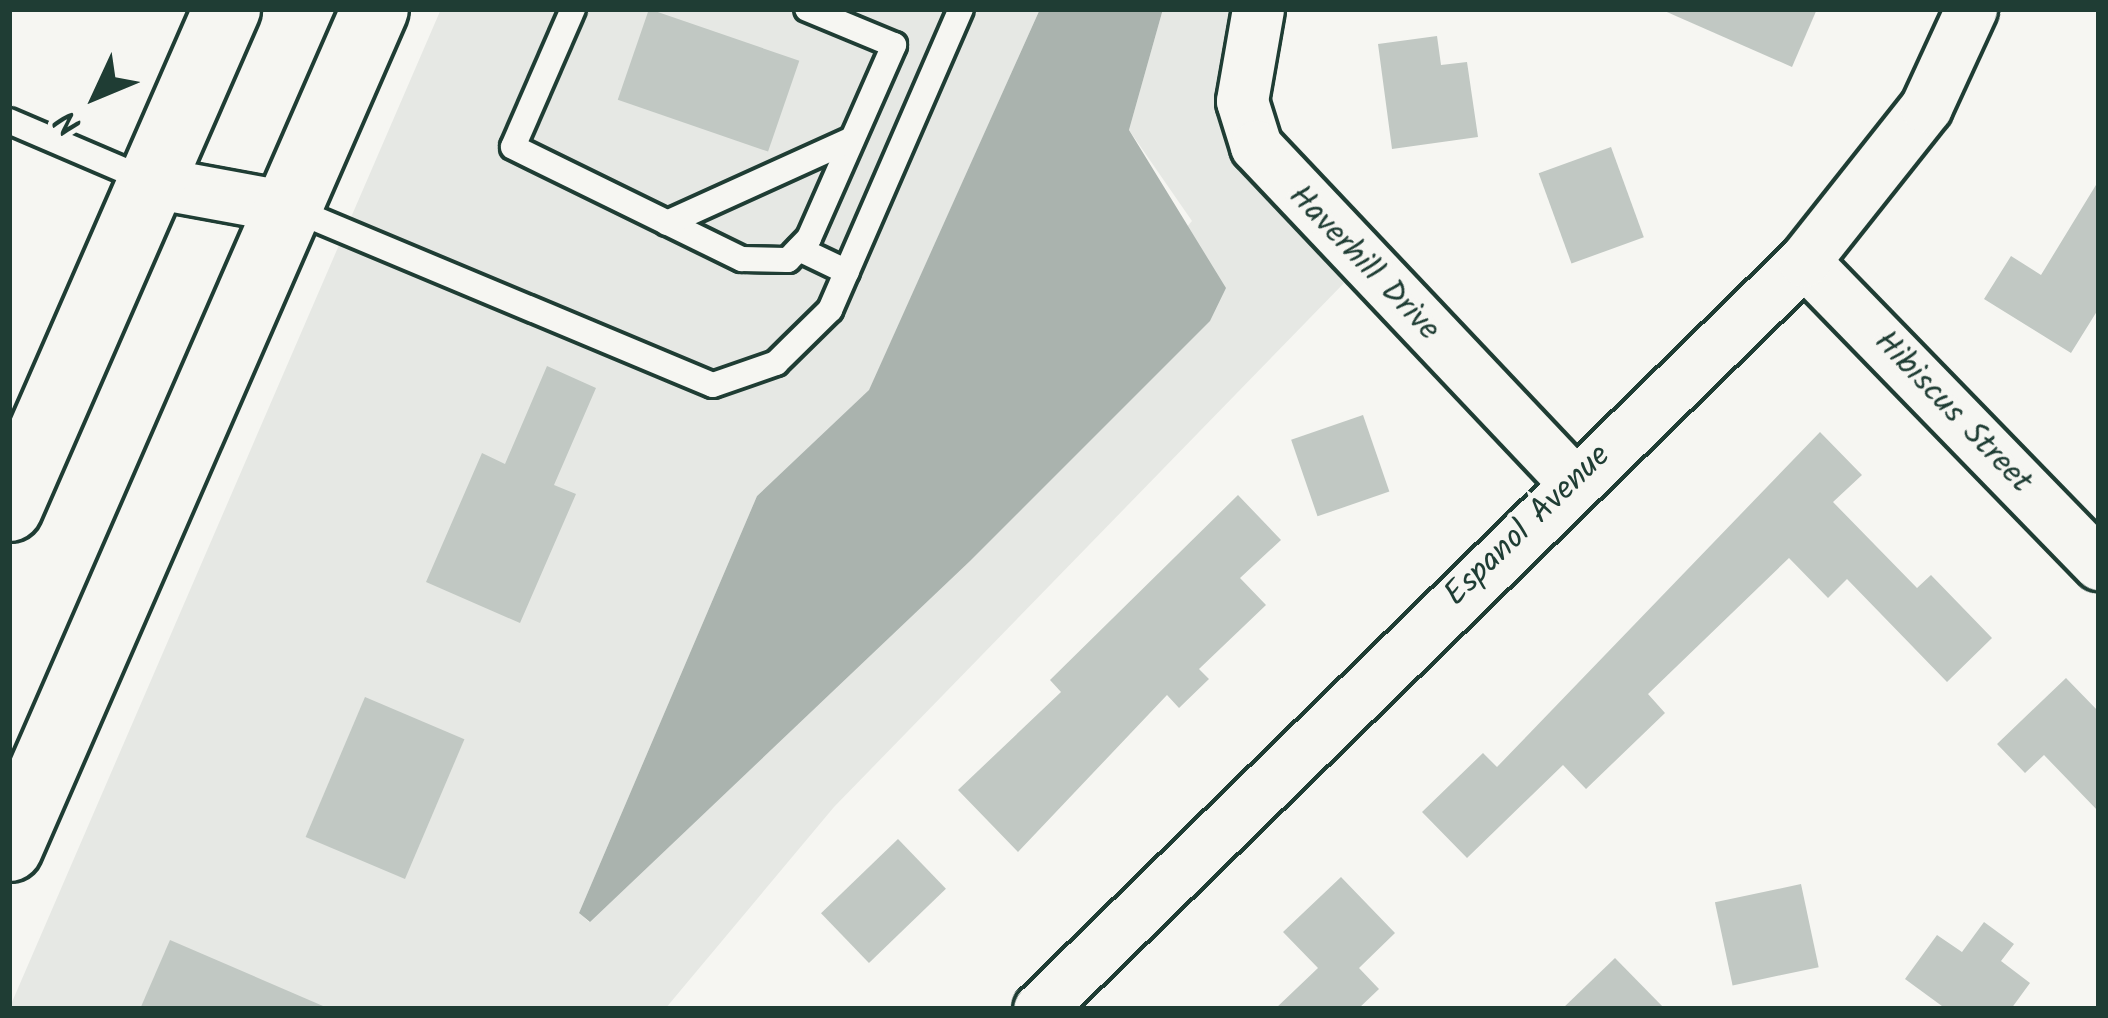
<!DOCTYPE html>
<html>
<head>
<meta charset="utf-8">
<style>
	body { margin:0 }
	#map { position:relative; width:2108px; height:1018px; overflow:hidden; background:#f6f6f2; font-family:Kalam,sans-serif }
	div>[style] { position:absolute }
	.built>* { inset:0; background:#e6e8e4 }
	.water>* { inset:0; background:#aab3ae }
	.building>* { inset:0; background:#c1c8c3; transform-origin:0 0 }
	.roads { filter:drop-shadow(3px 0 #1f3d34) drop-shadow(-3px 0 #1f3d34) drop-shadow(0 3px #1f3d34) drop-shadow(0 -3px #1f3d34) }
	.service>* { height:24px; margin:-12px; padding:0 12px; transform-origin:12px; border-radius:12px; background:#f6f6f2 }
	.minor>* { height:51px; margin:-25.5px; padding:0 25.5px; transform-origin:25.5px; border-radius:25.5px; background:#f6f6f2 }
	.primary>* { height:66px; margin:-33px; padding:0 33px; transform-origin:33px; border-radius:33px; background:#f6f6f2 }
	span { translate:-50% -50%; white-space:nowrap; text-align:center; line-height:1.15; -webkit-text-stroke:9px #f6f6f2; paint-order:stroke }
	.street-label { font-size:33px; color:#1f3d34 }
	.frame { position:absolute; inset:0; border:12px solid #1f3d34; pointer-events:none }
	.north { position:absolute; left:36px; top:36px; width:120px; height:120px; -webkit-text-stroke:9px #f6f6f2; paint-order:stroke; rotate:226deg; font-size:33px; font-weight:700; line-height:48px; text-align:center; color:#1f3d34 }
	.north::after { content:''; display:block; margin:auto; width:42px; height:54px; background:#1f3d34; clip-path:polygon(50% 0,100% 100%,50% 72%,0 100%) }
</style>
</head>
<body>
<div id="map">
	<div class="built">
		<i style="clip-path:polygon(441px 9px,1040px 9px,869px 391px,757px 496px,579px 913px,589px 922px,1192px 221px,1129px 130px,1163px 9px,1233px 9px,1217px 103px,1232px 157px,1344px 283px,834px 807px,665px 1009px,9px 1009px)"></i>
	</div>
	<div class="water">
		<i style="clip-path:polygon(1040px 9px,1163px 9px,1129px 130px,1226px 288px,1210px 321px,970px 561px,590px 922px,579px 913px,757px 496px,869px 390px)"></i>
	</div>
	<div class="building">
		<i style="left:649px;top:9px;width:159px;height:96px;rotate:19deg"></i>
		<i style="clip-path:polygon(1660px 9px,1817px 9px,1792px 67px)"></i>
		<i style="clip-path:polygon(1437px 36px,1441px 65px,1467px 62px,1478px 137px,1392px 149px,1378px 44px)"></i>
		<i style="left:1611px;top:147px;width:96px;height:77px;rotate:70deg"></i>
		<i style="clip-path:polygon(2099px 180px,2099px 308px,2071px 353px,1984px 299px,2011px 256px,2041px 275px)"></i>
		<i style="clip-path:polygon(547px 366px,596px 388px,554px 485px,576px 494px,520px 623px,426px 582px,482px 453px,505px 464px)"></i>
		<i style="left:1363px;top:415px;width:81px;height:76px;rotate:71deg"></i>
		<i style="clip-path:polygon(1820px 432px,1862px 475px,1833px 502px,1917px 588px,1931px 575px,1992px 638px,1947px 682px,1847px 579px,1828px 598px,1789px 558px,1648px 694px,1665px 713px,1586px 789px,1563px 765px,1467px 858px,1422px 812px,1483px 753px,1497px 767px)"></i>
		<i style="clip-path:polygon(1238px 495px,1281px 540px,1240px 578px,1266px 605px,1199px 669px,1209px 679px,1179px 708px,1167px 695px,1018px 852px,958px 790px,1061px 692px,1050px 680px)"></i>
		<i style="clip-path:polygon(2066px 678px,2099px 712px,2099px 812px,2044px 755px,2025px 773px,1997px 744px)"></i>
		<i style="left:365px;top:697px;width:108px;height:152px;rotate:23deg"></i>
		<i style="left:898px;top:839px;width:69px;height:107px;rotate:46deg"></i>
		<i style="clip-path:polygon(1341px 877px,1395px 933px,1359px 968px,1379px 989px,1358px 1009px,1275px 1009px,1318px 968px,1283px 932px)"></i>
		<i style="left:1801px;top:884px;width:85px;height:88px;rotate:78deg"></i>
		<i style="clip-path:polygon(1984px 922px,2014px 944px,2001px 961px,2030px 983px,2011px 1009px,1946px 1009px,1905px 979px,1937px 935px,1962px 952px)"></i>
		<i style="clip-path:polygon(170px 940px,330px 1009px,140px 1009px)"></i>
		<i style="clip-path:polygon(1615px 958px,1665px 1009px,1562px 1009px)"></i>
	</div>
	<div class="roads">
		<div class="service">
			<i style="left:573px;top:9px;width:150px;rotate:113.5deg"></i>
			<i style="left:513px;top:147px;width:255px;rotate:26.1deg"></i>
			<i style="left:742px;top:259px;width:46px;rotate:1.2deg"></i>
			<i style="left:788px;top:260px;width:30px;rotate:-46deg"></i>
			<i style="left:809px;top:238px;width:211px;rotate:-66.2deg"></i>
			<i style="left:894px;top:45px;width:94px;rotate:-157.5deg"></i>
			<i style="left:9px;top:121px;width:152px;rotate:23.2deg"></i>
			<i style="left:292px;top:209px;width:456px;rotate:22.7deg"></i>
			<i style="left:713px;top:385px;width:67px;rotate:-19.2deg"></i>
			<i style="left:776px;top:363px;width:76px;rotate:-44.5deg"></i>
			<i style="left:830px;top:310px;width:328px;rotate:-66.5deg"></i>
			<i style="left:667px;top:223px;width:203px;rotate:-24.4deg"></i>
			<i style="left:799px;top:249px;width:53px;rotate:25.6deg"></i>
		</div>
		<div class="minor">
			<i style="left:1258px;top:9px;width:93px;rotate:99.9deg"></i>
			<i style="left:1242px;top:101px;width:47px;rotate:72.7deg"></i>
			<i style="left:1256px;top:146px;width:461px;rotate:46.6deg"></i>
			<i style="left:152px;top:182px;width:138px;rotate:10.4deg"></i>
			<i style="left:1804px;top:261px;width:423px;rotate:45.8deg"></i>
			<i style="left:1039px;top:1009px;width:1070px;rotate:-44.36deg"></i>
			<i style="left:1804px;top:261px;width:196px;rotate:-51.6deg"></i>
			<i style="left:1926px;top:107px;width:108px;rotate:-65.3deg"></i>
		</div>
		<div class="primary">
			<i style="left:9px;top:508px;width:545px;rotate:-66.4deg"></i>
			<i style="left:9px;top:848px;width:915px;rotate:-66.43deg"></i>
		</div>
	</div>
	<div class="street-label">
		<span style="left:1363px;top:264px;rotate:46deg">Haverhill Drive</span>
		<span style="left:1952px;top:413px;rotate:46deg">Hibiscus Street</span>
		<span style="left:1528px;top:526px;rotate:-44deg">Espanol Avenue</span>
	</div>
	<div class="frame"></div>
	<div class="north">N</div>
</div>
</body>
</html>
